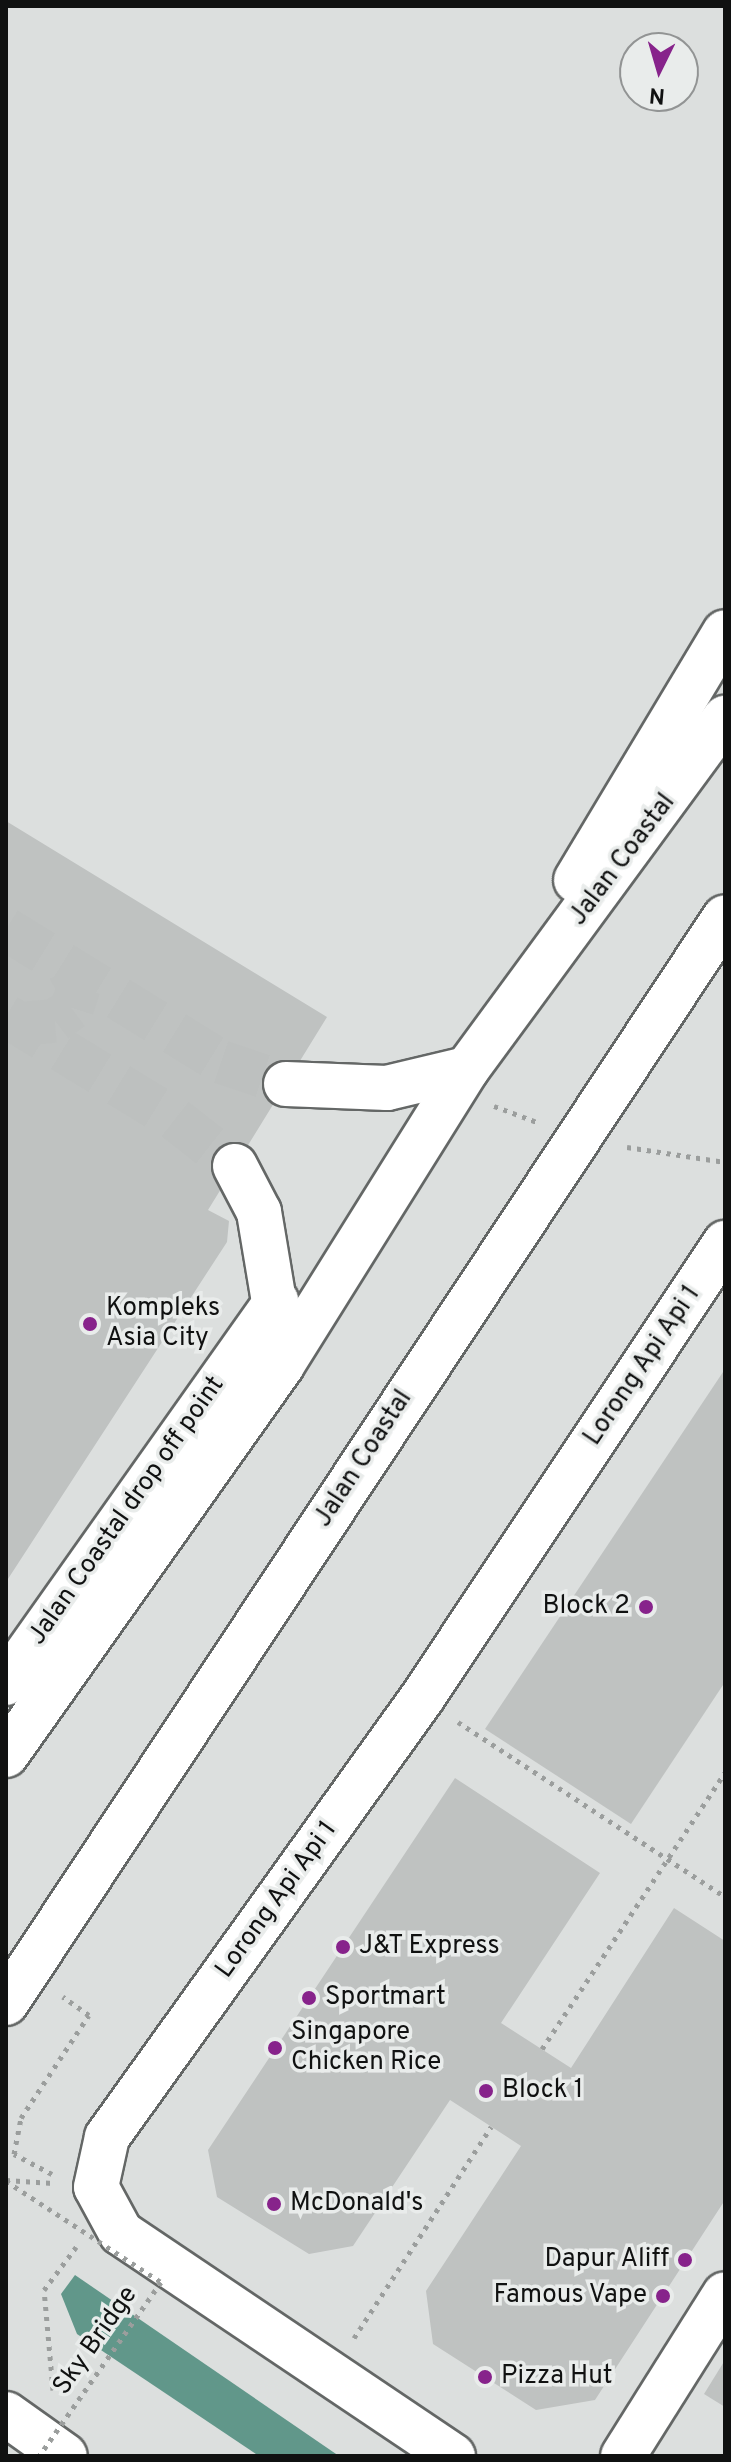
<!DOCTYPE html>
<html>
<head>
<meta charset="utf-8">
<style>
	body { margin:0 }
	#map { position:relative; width:731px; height:2462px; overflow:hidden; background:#dcdfde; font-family:Overpass,sans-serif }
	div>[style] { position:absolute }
	.water>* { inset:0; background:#61978a }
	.building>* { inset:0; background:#bfc2c1 }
	.street-tunnel>* { height:44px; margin-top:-22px; transform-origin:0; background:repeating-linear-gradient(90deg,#bdc0bf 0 44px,transparent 0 66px) }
	.path>* { height:5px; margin-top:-2.5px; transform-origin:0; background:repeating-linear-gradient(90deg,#9b9e9d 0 4px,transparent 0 10px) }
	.roads { filter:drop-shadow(2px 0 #646766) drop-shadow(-2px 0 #646766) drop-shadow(0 2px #646766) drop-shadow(0 -2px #646766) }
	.street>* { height:44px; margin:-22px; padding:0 22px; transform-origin:22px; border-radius:22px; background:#fff }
	.highway>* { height:44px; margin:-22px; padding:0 22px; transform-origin:22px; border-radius:22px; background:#fff }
	.path-bridge>* { height:5px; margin-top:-2.5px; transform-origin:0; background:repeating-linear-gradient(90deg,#9b9e9d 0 4px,transparent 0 10px) }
	.dots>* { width:22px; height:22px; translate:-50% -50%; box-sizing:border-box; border:4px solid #e9eceb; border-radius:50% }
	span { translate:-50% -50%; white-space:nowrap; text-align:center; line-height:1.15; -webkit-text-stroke:7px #e9eceb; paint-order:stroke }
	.street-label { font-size:26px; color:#101111 }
	.poi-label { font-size:26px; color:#101111 }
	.left { translate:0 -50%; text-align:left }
	.right { translate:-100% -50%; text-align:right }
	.frame { position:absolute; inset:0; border:8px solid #101111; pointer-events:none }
	.north { position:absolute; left:619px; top:32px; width:80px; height:80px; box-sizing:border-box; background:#e9eceb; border:2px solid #929494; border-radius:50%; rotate:185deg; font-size:22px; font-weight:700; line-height:32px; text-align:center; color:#101111 }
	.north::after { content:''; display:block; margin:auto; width:28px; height:36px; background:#87238b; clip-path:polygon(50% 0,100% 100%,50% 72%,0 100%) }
</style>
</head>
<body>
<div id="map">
	<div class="water">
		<i style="clip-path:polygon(75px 2275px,339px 2456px,259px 2456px,77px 2334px,61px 2294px)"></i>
	</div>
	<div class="building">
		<i style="clip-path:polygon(6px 821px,327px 1017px,208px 1210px,229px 1221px,227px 1242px,6px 1582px)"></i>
		<i style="clip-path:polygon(725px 1369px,725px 1682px,631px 1824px,485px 1729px)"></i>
		<i style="clip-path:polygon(455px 1778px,600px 1873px,501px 2023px,571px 2068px,674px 1908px,725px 1941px,725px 2200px,595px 2400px,536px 2410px,433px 2344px,426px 2291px,521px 2146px,450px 2100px,353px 2246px,309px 2254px,217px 2197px,208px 2150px)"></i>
		<i style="clip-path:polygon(725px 2360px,725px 2407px,704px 2394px)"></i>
	</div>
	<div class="street-tunnel">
		<i style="left:6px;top:929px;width:253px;rotate:31.7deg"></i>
		<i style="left:221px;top:1062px;width:69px;rotate:18.7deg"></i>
		<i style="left:6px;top:1016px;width:198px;rotate:31.4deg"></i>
		<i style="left:175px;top:1119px;width:76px;rotate:38.1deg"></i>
		<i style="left:20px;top:1024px;width:35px;rotate:-5deg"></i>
		<i style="left:55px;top:1021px;width:21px;rotate:-37deg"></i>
		<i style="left:72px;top:1008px;width:22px;rotate:-72deg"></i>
		<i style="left:79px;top:987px;width:21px;rotate:-118deg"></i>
	</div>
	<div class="path">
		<i style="left:494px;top:1106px;width:46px;rotate:20.4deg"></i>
		<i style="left:627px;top:1147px;width:99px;rotate:8.7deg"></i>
		<i style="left:458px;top:1722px;width:319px;rotate:33.2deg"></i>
		<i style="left:542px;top:2049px;width:331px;rotate:-56.5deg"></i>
		<i style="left:52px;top:2174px;width:43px;rotate:-152.2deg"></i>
		<i style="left:14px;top:2154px;width:37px;rotate:-79deg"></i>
		<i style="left:21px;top:2118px;width:123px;rotate:-56.6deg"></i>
		<i style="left:89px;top:2015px;width:32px;rotate:-145deg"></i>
		<i style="left:6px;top:2180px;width:47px;rotate:3.7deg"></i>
		<i style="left:354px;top:2338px;width:252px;rotate:-57deg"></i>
		<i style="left:53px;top:2390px;width:100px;rotate:-95.1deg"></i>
		<i style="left:44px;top:2290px;width:54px;rotate:-53.3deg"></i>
	</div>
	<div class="roads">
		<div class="street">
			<i style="left:286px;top:1084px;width:101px;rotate:2.3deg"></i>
			<i style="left:387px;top:1088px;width:82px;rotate:-13.4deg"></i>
			<i style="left:235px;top:1166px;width:52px;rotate:62.4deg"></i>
			<i style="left:259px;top:1212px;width:121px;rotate:80.5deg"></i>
			<i style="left:6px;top:1683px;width:468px;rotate:-54.7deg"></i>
			<i style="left:6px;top:2414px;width:72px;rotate:35.4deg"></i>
			<i style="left:453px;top:2456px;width:400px;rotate:-146.1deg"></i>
			<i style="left:121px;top:2233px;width:52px;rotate:-118.5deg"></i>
			<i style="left:96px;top:2187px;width:51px;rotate:-77.6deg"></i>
			<i style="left:107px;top:2137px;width:540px;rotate:-54.34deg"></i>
			<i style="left:422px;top:1698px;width:547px;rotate:-56.34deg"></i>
			<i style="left:623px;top:2456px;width:191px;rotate:-57.8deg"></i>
		</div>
		<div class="highway">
			<i style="left:576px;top:880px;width:289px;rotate:-59deg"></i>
			<i style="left:6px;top:1755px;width:478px;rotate:-54.7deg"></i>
			<i style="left:282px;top:1365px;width:349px;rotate:-58deg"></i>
			<i style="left:467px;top:1069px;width:436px;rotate:-53.7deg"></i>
			<i style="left:6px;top:2003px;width:1302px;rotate:-56.49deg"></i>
		</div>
	</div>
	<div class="path-bridge">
		<i style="left:6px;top:2181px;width:185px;rotate:33.1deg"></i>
		<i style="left:161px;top:2282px;width:213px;rotate:125deg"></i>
	</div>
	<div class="dots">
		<i style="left:90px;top:1324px;background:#87238b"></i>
		<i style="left:646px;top:1607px;background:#87238b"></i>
		<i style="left:343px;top:1947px;background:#87238b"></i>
		<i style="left:309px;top:1998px;background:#87238b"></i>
		<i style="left:275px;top:2048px;background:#87238b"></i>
		<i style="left:486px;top:2091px;background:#87238b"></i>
		<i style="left:274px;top:2204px;background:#87238b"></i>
		<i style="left:685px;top:2260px;background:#87238b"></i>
		<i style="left:663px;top:2296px;background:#87238b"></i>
		<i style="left:485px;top:2377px;background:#87238b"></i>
	</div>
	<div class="street-label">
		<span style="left:623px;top:860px;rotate:-53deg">Jalan Coastal</span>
		<span style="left:643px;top:1366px;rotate:-56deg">Lorong Api Api 1</span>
		<span style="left:364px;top:1459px;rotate:-57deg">Jalan Coastal</span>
		<span style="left:127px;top:1511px;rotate:-55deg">Jalan Coastal drop off point</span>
		<span style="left:277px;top:1900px;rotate:-54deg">Lorong Api Api 1</span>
		<span style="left:96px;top:2341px;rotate:-55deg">Sky Bridge</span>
	</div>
	<div class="poi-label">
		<span class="left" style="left:106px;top:1324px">Kompleks<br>Asia City</span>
		<span class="right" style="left:630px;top:1607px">Block 2</span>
		<span class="left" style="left:359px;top:1947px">J&amp;T Express</span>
		<span class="left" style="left:325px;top:1998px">Sportmart</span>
		<span class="left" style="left:291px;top:2048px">Singapore<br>Chicken Rice</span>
		<span class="left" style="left:502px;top:2091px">Block 1</span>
		<span class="left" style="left:290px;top:2204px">McDonald's</span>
		<span class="right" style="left:669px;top:2260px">Dapur Aliff</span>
		<span class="right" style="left:647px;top:2296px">Famous Vape</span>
		<span class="left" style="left:501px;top:2377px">Pizza Hut</span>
	</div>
	<div class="frame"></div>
	<div class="north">N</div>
</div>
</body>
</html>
